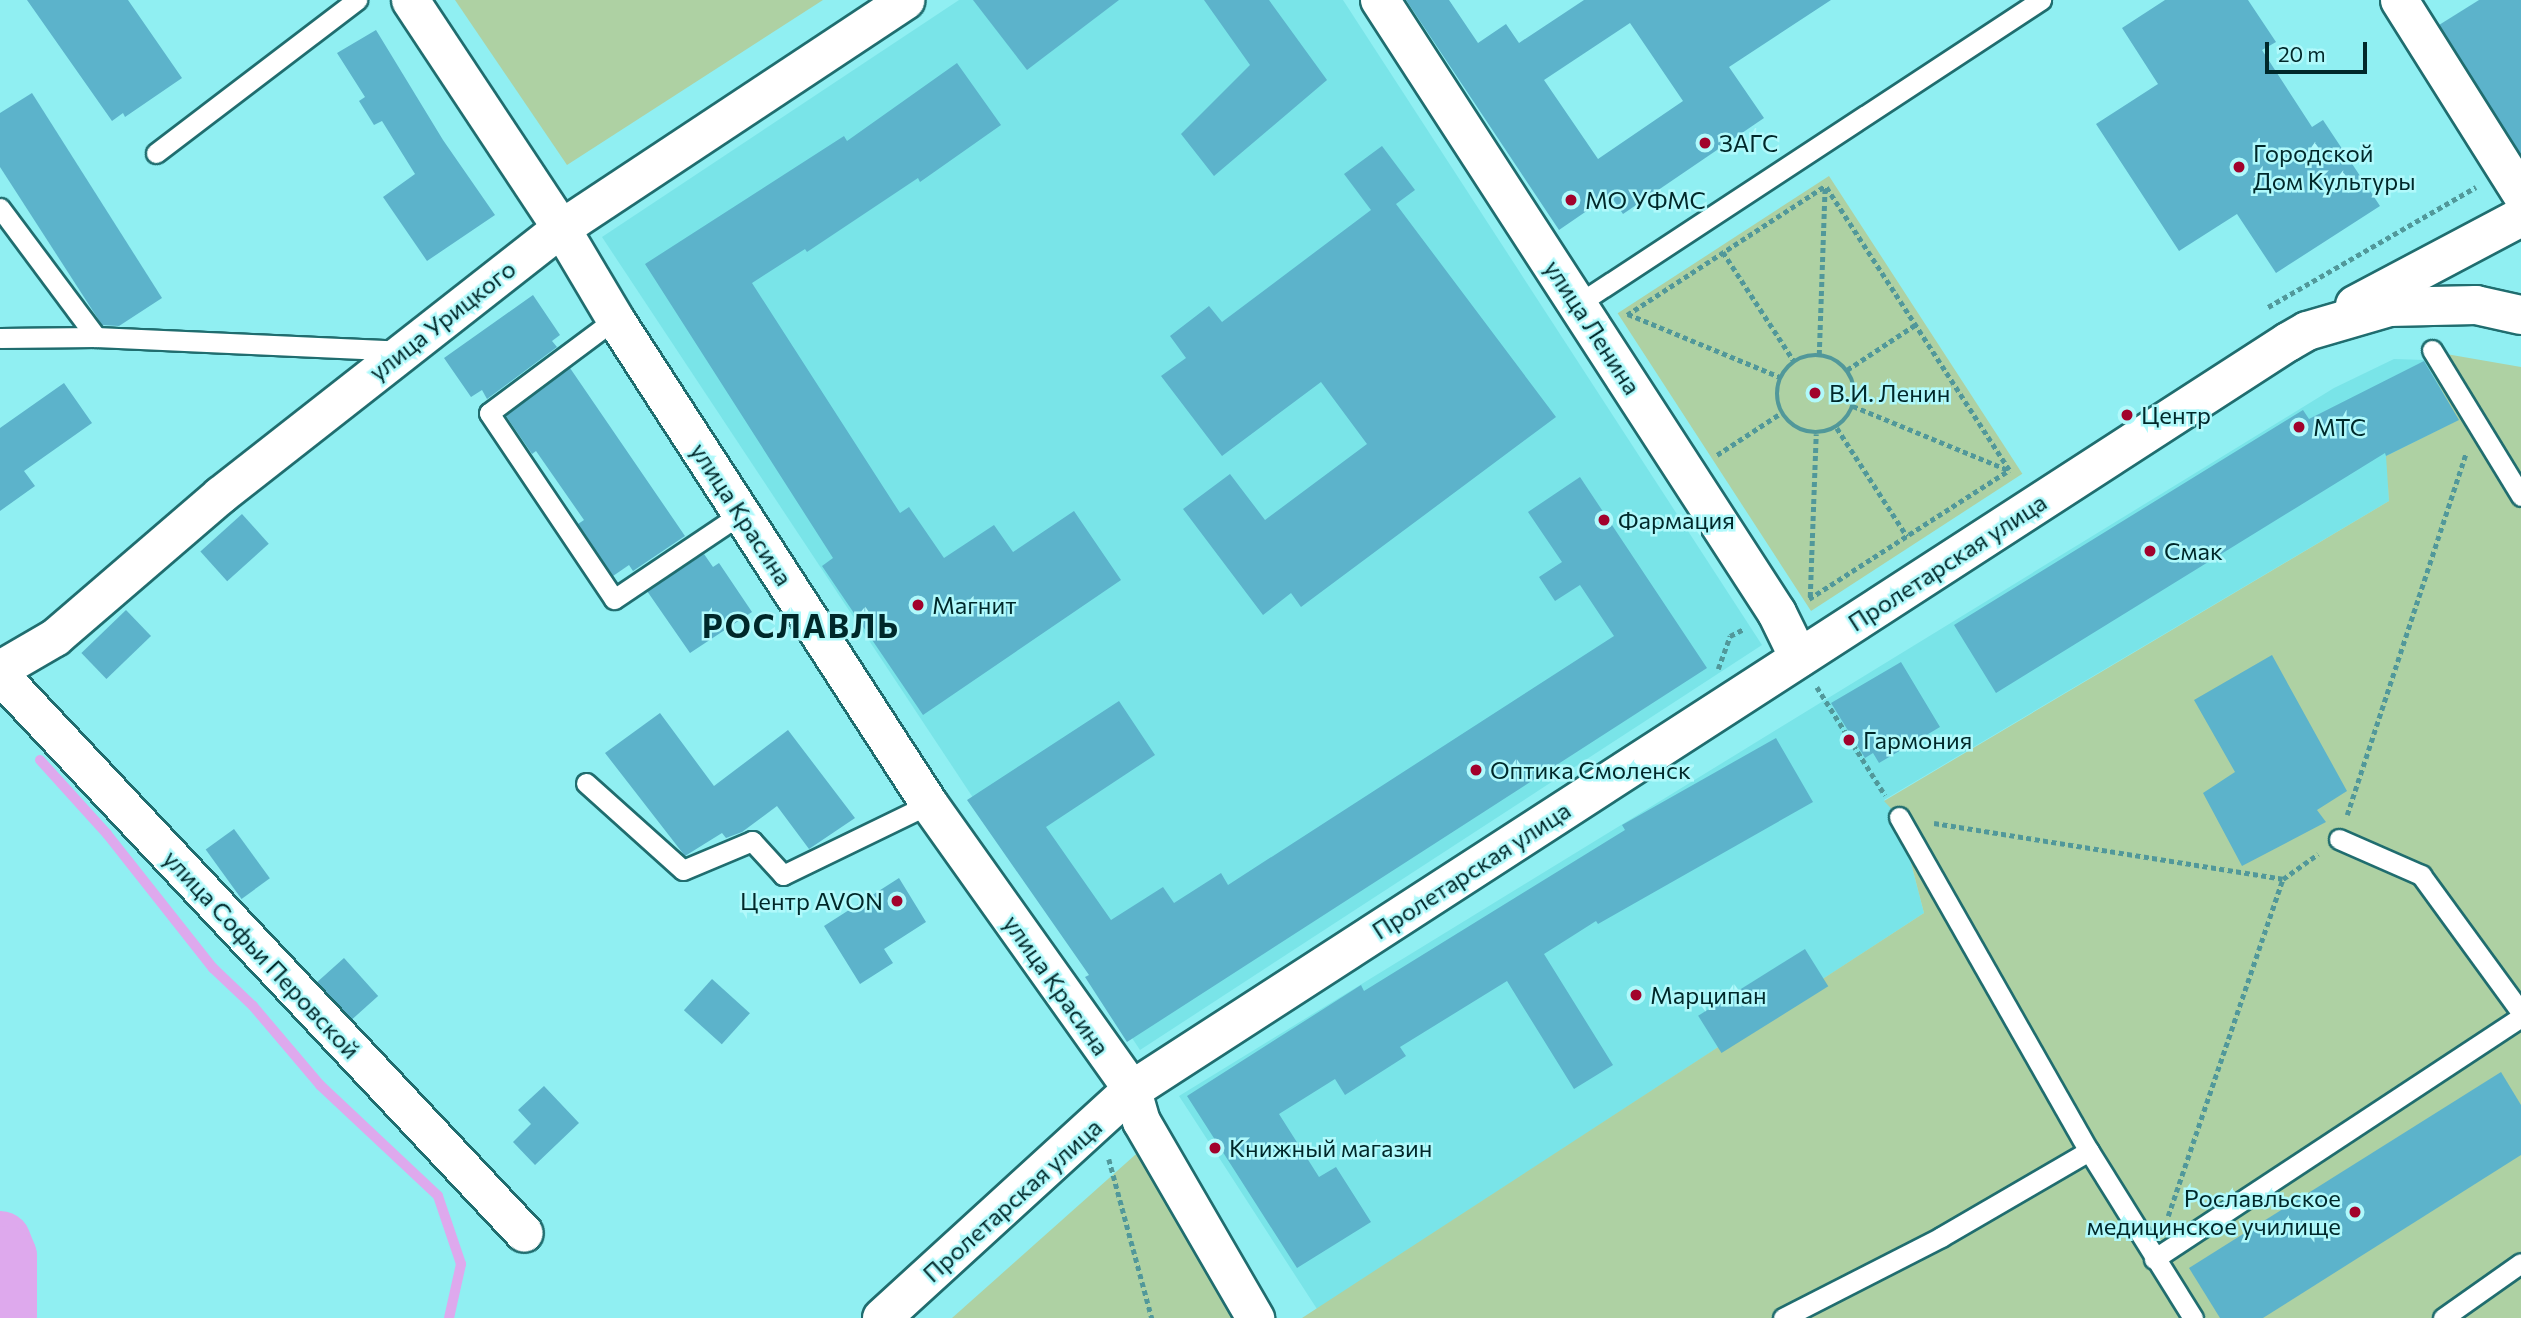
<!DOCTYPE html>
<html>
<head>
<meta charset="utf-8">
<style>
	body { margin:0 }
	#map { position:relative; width:2521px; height:1318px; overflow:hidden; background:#90eff2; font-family:Commissioner,sans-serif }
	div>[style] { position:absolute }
	.built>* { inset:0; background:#79e4e8 }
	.green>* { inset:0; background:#aed1a3; transform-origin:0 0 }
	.stream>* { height:10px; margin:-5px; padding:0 5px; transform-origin:5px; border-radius:5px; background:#dea9ed }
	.river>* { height:61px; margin:-30.5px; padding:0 30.5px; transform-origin:30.5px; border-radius:30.5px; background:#dea9ed }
	.building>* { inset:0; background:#5cb3cb; transform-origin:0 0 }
	.path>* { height:4.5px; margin-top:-2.25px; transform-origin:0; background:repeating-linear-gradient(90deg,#51989a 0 5px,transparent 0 8.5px) }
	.path>.ring { margin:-2.25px; padding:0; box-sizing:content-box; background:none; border:4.5px solid #51989a; border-radius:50% }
	.roads { filter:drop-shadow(2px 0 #206d6f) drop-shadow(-2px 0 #206d6f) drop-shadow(0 2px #206d6f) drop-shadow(0 -2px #206d6f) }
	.service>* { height:19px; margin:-9.5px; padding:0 9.5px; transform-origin:9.5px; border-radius:9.5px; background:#fff }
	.minor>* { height:37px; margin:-18.5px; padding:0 18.5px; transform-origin:18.5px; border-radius:18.5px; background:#fff }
	.secondary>* { height:38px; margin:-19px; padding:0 19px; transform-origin:19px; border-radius:19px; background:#fff }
	.dots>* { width:19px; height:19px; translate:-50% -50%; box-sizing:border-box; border:4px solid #b0f9fb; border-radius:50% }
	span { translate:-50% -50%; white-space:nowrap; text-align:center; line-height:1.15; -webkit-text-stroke:5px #b0f9fb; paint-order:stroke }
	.poi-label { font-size:24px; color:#00282a }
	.left { translate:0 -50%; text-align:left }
	.right { translate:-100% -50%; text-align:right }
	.street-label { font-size:24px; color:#00282a }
	.district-label { font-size:32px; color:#00282a; font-weight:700; letter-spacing:2px }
	.scale { position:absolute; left:2265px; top:42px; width:102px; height:32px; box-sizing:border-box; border:4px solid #00282a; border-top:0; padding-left:9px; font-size:21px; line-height:24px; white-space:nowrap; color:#00282a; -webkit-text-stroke:5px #b0f9fb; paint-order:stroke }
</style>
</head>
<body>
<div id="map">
	<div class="built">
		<i style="clip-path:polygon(959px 0,1343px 0,1762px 645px,1140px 1050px,602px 237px)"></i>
		<i style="clip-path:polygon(2394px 359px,2425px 360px,2459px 420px,2387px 456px,2389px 501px,1884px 800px,1899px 817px,1924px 913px,1317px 1309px,1179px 1096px,2334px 388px)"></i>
	</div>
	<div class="green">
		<i style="clip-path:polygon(455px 0,823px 0,567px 165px)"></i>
		<i style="left:1829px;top:176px;width:355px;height:252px;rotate:57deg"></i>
		<i style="clip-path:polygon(2423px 350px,2521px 367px,2521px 1318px,1302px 1318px,1924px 913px,1899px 817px,1884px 801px,2389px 501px,2386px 456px,2458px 420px,2425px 360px)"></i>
		<i style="clip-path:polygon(1144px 1147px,1261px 1318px,952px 1318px)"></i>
	</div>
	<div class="stream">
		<i style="left:40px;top:760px;width:100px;rotate:47.8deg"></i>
		<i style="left:107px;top:834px;width:171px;rotate:51.7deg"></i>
		<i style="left:213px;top:968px;width:55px;rotate:43.5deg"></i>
		<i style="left:253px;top:1006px;width:104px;rotate:49.7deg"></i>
		<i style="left:320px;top:1085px;width:162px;rotate:43.2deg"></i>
		<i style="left:438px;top:1196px;width:72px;rotate:71.3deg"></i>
		<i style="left:461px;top:1264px;width:55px;rotate:102.5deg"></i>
	</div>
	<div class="river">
		<i style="left:0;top:1241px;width:16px;rotate:68deg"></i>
		<i style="left:6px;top:1256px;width:62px;rotate:90deg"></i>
	</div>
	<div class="building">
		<i style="clip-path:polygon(27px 0,128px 0,182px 78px,125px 117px,123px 113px,112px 121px)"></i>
		<i style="clip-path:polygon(973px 0,1119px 0,1027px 70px)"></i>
		<i style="clip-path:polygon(1204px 0,1269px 0,1327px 80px,1214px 176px,1181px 134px,1250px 65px)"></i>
		<i style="clip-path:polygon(evenodd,1406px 0,1449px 0,1478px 43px,1506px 24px,1519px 43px,1584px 0,1831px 0,1729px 67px,1764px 118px,1623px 214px,1610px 195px,1559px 230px,1406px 0,1630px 23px,1683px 101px,1598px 159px,1544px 80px,1630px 23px)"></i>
		<i style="clip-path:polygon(2165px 0,2248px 0,2276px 42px,2262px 50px,2312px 127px,2323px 120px,2380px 206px,2276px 273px,2237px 214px,2179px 251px,2096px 124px,2158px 84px,2122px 28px)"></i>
		<i style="clip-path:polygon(2479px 0,2521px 0,2521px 155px,2439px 25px)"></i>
		<i style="clip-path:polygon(376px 30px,443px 140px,495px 215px,427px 261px,383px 197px,415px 174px,382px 121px,374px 125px,359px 101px,365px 97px,337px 53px)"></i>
		<i style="clip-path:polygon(957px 63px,1001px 125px,920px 182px,918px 178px,807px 252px,805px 249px,752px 283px,900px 513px,909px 507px,944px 558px,994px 525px,1013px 552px,1074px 511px,1121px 580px,923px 715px,822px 566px,833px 558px,645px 264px,844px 136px,847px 141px)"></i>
		<i style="clip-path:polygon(32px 93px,162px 298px,119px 326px,102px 325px,0 167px,0 113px)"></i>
		<i style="clip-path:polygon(1382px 146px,1415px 190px,1396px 204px,1556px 417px,1301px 607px,1291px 593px,1263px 615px,1183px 509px,1230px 474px,1265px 520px,1367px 444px,1321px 382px,1222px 456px,1161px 376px,1186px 358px,1170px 336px,1209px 306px,1222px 322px,1371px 210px,1344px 174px)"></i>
		<i style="clip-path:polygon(533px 295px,560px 335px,552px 341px,557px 347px,487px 399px,482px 390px,471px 397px,444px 358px)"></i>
		<i style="clip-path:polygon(2424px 361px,2459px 420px,2386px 456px,2385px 453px,1996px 693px,1954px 625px,2303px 410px,2309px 419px)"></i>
		<i style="clip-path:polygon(570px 368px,685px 536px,633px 571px,629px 565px,613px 576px,578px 524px,584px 520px,536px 451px,532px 454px,506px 416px)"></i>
		<i style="clip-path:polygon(64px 383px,92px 423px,24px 471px,35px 486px,0 511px,0 428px)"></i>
		<i style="clip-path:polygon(1580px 477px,1707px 668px,1127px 1042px,1085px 977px,1089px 975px,967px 800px,1119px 701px,1155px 755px,1046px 827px,1111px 920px,1163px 887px,1174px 903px,1221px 873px,1228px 885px,1614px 636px,1580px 585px,1555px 601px,1539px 577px,1562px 562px,1528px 512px)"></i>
		<i style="left:242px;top:514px;width:40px;height:56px;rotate:48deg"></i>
		<i style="clip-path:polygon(704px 554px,713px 567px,719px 563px,752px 612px,690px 653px,647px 591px)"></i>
		<i style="left:126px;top:610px;width:36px;height:62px;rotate:46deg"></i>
		<i style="clip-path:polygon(2272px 655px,2347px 791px,2317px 810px,2326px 822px,2242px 866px,2203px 793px,2235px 772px,2194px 700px)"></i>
		<i style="clip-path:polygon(1901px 662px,1940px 727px,1879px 763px,1873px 753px,1865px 758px,1831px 703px)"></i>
		<i style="clip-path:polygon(660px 713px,714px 786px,788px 730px,855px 818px,809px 849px,777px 806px,742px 832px,726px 838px,722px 833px,685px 856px,605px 753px)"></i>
		<i style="clip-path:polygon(1776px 738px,1813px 802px,1598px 924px,1596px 921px,1544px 954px,1613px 1065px,1574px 1089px,1507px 981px,1400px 1047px,1406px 1056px,1345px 1095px,1335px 1079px,1279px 1114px,1319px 1177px,1336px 1167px,1371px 1222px,1297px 1268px,1187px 1096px,1361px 985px,1364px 991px,1625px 830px,1622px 825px)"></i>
		<i style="left:234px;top:829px;width:61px;height:35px;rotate:54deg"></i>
		<i style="clip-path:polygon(899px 878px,926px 922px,884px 949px,893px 963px,860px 984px,824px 926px)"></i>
		<i style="left:1805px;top:949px;width:44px;height:126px;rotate:58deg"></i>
		<i style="left:344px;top:958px;width:51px;height:36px;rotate:48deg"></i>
		<i style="left:712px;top:979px;width:51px;height:42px;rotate:42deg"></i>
		<i style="clip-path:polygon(2501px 1072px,2521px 1105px,2521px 1155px,2263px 1318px,2220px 1318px,2189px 1268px)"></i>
		<i style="clip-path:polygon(544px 1086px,579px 1123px,535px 1165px,513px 1142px,531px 1124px,518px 1110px)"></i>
	</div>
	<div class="path">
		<i style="left:1723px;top:252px;width:130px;rotate:56.9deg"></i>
		<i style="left:2268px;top:307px;width:240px;rotate:-30deg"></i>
		<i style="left:1628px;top:314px;width:165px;rotate:22.5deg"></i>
		<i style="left:1627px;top:315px;width:236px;rotate:-33.1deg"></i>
		<i class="ring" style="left:1777px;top:355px;width:73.5px;height:73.5px"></i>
		<i style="left:1819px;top:355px;width:169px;rotate:-88deg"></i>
		<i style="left:1847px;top:370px;width:82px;rotate:-33.5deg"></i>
		<i style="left:1853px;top:406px;width:168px;rotate:22.4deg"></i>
		<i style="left:1837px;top:428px;width:129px;rotate:57.1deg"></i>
		<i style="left:1717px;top:455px;width:77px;rotate:-33.3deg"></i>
		<i style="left:1810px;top:597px;width:163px;rotate:-87.9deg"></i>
		<i style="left:1809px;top:599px;width:238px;rotate:-32.8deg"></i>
		<i style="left:2009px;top:470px;width:338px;rotate:-122.9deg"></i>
		<i style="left:1718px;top:669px;width:35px;rotate:-70deg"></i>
		<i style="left:1730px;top:636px;width:16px;rotate:-27deg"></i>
		<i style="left:1817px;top:687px;width:128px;rotate:57.8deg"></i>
		<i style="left:2347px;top:815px;width:380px;rotate:-71.8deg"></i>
		<i style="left:1934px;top:823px;width:353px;rotate:9.1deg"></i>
		<i style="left:2283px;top:879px;width:43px;rotate:-35.5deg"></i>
		<i style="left:1109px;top:1159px;width:165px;rotate:74.9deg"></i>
		<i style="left:2168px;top:1216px;width:356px;rotate:-71.2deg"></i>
	</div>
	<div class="roads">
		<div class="service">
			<i style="left:156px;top:153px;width:253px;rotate:-37.3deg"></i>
			<i style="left:0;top:208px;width:161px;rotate:53.3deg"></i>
			<i style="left:96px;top:337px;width:305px;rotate:2.6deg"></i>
			<i style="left:1578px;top:304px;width:554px;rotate:-33.29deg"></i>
			<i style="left:615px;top:319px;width:157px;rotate:143.3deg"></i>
			<i style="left:489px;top:413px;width:224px;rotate:56.1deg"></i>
			<i style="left:614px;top:599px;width:154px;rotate:-33.9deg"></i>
			<i style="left:0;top:338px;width:96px;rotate:-0.6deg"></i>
			<i style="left:2432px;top:350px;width:171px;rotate:58.6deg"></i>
			<i style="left:586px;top:783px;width:130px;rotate:41.9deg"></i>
			<i style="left:683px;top:870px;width:75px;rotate:-22.8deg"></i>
			<i style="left:752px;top:841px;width:46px;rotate:47.6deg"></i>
			<i style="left:783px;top:875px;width:162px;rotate:-25.9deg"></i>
			<i style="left:1899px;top:817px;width:384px;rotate:60.4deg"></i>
			<i style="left:2089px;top:1151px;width:197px;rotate:58.1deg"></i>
			<i style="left:2339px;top:839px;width:90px;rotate:23.7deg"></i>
			<i style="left:2421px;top:875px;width:170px;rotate:53.9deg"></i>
			<i style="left:2154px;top:1259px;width:440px;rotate:-33.4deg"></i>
			<i style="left:1783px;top:1318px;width:178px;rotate:-27.1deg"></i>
			<i style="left:1941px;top:1237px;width:171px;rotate:-30.2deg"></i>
			<i style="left:2443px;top:1318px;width:95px;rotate:-35.2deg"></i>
		</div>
		<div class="minor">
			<i style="left:410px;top:0;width:273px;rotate:56.5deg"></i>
			<i style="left:561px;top:228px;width:106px;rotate:59.3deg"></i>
			<i style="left:615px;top:319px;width:578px;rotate:57.08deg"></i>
			<i style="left:929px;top:804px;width:351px;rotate:54.6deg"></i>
			<i style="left:1132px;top:1090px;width:32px;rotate:74deg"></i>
			<i style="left:1141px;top:1121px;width:228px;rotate:59.9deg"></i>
			<i style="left:2399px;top:0;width:229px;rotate:57.8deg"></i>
			<i style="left:0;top:669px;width:64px;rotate:-30.2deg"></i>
			<i style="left:55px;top:637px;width:218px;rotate:-40.7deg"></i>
			<i style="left:220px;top:495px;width:433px;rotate:-38.1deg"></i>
			<i style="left:561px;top:228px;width:413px;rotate:-33.5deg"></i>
			<i style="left:0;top:675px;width:765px;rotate:46.8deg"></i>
		</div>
		<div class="secondary">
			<i style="left:1380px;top:0;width:730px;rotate:57.07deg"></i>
			<i style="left:1777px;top:613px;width:50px;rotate:63.9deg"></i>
			<i style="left:2355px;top:305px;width:188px;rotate:-27.9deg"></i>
			<i style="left:882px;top:1318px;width:338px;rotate:-42.4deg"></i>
			<i style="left:1132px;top:1090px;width:1377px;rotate:-32.91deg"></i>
			<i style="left:2288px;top:342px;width:22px;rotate:-30deg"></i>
			<i style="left:2307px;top:331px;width:85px;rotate:-16.3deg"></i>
			<i style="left:2389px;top:307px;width:87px;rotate:-1.3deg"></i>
			<i style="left:2476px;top:305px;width:46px;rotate:12.5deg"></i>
		</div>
	</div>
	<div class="dots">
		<i style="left:1705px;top:143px;background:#a2022c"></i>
		<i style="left:2239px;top:167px;background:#a2022c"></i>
		<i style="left:1571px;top:200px;background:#a2022c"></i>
		<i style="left:1815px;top:393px;background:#a2022c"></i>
		<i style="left:2127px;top:415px;background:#a2022c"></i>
		<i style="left:2299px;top:427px;background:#a2022c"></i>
		<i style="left:1604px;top:520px;background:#a2022c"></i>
		<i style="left:2150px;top:551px;background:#a2022c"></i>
		<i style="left:918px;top:605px;background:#a2022c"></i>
		<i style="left:1849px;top:740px;background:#a2022c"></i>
		<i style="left:1476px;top:770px;background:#a2022c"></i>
		<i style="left:897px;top:901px;background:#a2022c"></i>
		<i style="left:1636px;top:995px;background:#a2022c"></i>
		<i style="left:1215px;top:1148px;background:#a2022c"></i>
		<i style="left:2355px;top:1212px;background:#a2022c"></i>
	</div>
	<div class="poi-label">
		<span class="left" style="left:1719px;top:143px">ЗАГС</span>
		<span class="left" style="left:2253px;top:167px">Городской<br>Дом Культуры</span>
		<span class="left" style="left:1585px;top:200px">МО УФМС</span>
		<span class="left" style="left:1829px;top:393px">В.И. Ленин</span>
		<span class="left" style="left:2141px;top:415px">Центр</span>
		<span class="left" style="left:2313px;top:427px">МТС</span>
		<span class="left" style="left:1618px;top:520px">Фармация</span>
		<span class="left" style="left:2164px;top:551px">Смак</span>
		<span class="left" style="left:932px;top:605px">Магнит</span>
		<span class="left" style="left:1863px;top:740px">Гармония</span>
		<span class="left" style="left:1490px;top:770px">Оптика Смоленск</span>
		<span class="right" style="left:883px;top:901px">Центр AVON</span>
		<span class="left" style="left:1650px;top:995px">Марципан</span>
		<span class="left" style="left:1229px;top:1148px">Книжный магазин</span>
		<span class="right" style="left:2341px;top:1212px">Рославльское<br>медицинское училище</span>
	</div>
	<div class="street-label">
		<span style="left:442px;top:320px;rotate:-38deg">улица Урицкого</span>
		<span style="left:1593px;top:327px;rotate:57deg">улица Ленина</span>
		<span style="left:742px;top:514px;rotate:57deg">улица Красина</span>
		<span style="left:1947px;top:562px;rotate:-33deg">Пролетарская улица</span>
		<span style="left:1471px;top:870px;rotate:-33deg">Пролетарская улица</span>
		<span style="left:262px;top:954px;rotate:47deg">улица Софьи Перовской</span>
		<span style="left:1057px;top:985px;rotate:55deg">улица Красина</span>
		<span style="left:1012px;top:1200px;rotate:-42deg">Пролетарская улица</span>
	</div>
	<div class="district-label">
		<span style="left:801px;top:625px">РОСЛАВЛЬ</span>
	</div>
	<div class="scale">20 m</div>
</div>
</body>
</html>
